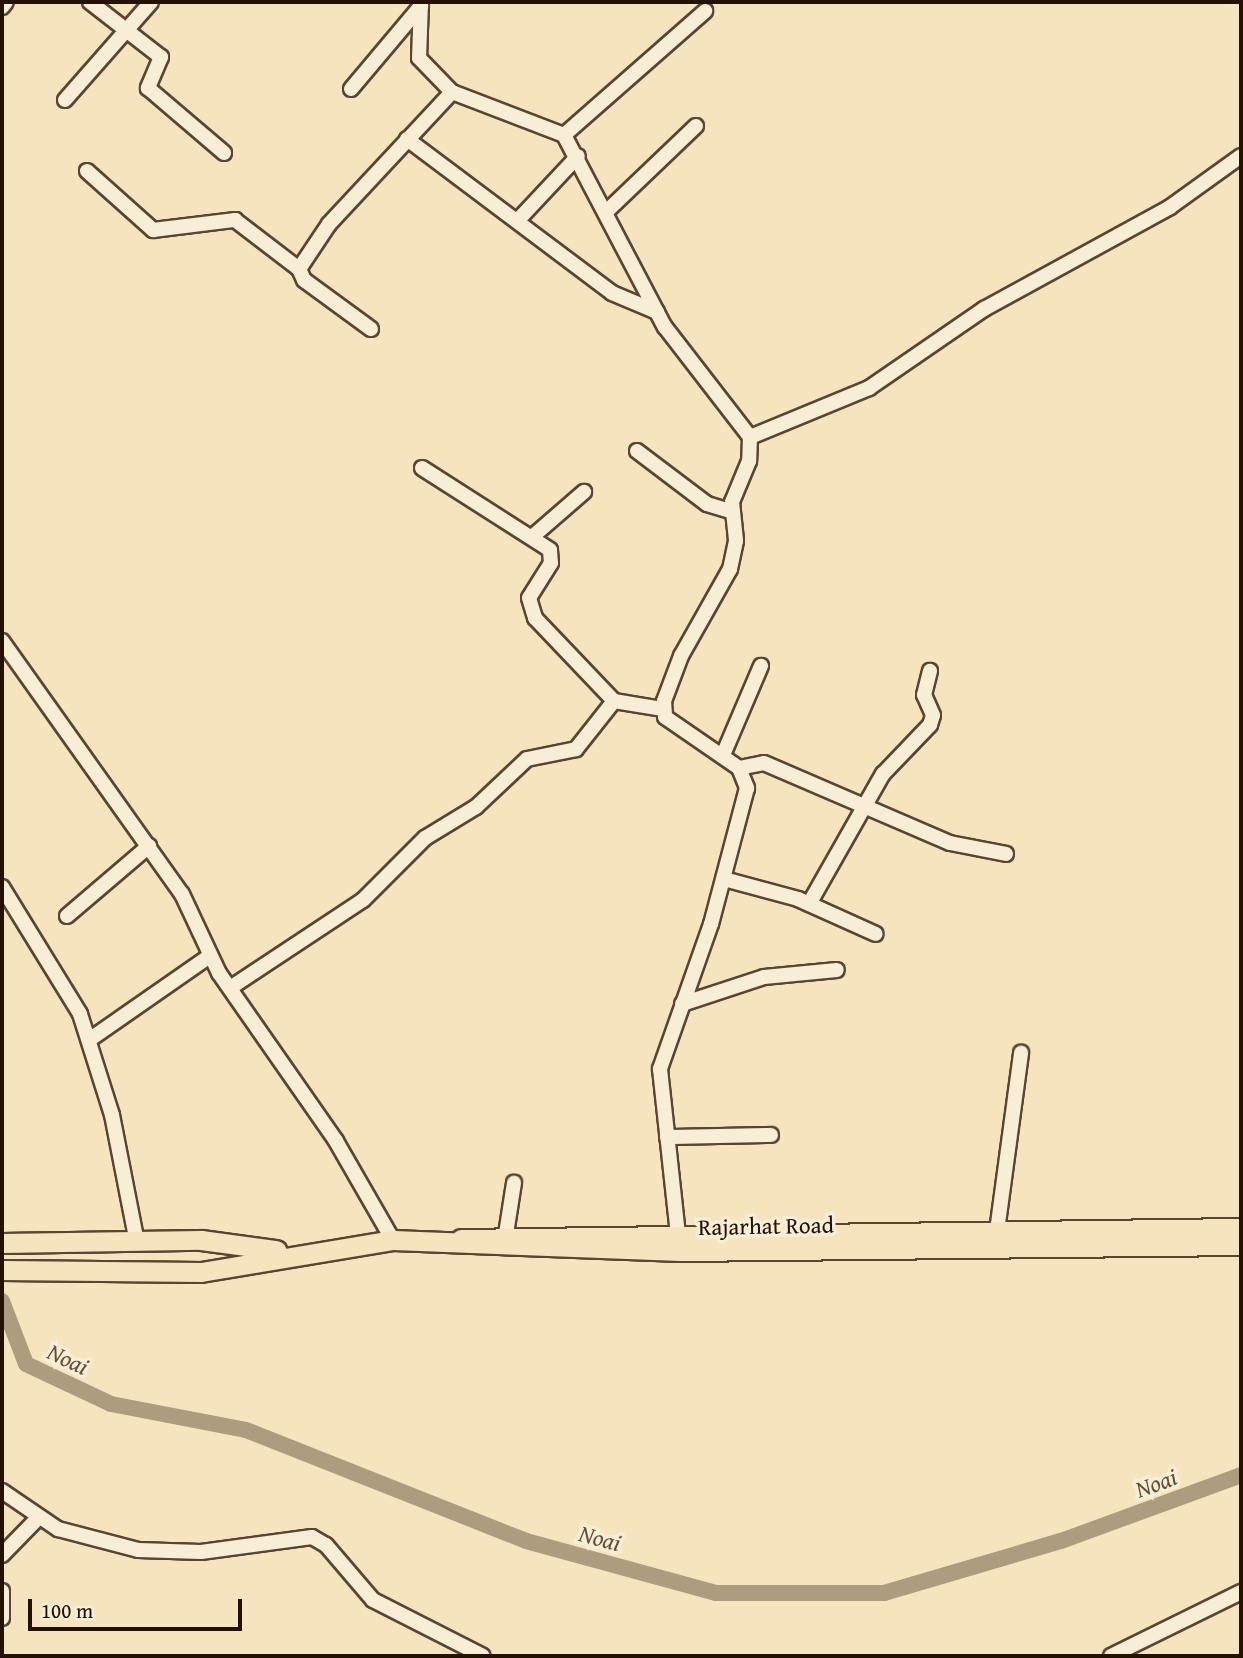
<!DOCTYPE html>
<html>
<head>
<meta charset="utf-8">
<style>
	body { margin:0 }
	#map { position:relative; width:1243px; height:1658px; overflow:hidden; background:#f5e4be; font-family:"Gentium Book Plus",serif }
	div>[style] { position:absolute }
	.canal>* { height:16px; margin:-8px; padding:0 8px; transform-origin:8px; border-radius:8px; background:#ae9c7f }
	.roads { filter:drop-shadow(2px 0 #594532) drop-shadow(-2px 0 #594532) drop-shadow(0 2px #594532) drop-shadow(0 -2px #594532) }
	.minor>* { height:14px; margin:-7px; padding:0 7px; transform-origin:7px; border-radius:7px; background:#f8edd5 }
	.major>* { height:19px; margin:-9.5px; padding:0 9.5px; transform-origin:9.5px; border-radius:9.5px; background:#f5e4be }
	span { translate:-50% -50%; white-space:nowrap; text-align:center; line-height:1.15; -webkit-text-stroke:7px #f8edd5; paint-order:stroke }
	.street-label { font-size:23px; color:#251004 }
	.water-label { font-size:24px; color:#634f3b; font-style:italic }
	.frame { position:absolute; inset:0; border:4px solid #251004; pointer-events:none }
	.scale { position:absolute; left:28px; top:1599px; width:214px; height:32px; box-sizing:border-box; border:4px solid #251004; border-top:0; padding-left:9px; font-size:21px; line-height:24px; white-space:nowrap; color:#251004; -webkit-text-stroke:5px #f8edd5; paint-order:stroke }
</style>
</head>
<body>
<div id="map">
	<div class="canal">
		<i style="left:2px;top:1301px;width:67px;rotate:69.1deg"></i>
		<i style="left:26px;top:1364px;width:94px;rotate:25.2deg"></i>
		<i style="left:111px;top:1404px;width:137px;rotate:10.9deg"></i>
		<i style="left:246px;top:1430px;width:301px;rotate:21.6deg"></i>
		<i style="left:526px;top:1541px;width:197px;rotate:15.3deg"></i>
		<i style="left:716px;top:1593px;width:168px"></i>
		<i style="left:884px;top:1593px;width:184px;rotate:-16.4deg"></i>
		<i style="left:1061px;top:1541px;width:192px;rotate:-20.1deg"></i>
	</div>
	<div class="roads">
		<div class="minor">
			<i style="left:90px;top:2px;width:90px;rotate:37.8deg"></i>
			<i style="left:161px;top:57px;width:34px;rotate:113deg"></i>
			<i style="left:148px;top:88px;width:100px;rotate:40.5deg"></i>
			<i style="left:421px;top:2px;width:56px;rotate:92deg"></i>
			<i style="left:419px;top:58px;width:47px;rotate:45.9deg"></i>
			<i style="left:452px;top:92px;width:120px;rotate:21deg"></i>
			<i style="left:564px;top:135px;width:217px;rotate:62.3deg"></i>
			<i style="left:665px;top:327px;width:139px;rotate:52.3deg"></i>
			<i style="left:750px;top:437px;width:24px;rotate:92deg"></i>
			<i style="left:749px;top:461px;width:44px;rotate:112.5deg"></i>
			<i style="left:732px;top:502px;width:39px;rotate:84deg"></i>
			<i style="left:736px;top:541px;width:29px;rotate:102deg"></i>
			<i style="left:730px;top:569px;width:100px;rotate:119.4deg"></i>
			<i style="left:681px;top:656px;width:48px;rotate:110.7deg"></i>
			<i style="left:664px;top:701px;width:16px;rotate:86deg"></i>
			<i style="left:665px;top:717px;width:90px;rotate:34.6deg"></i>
			<i style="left:739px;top:768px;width:22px;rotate:68deg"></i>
			<i style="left:747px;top:788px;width:141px;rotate:104.8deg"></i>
			<i style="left:711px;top:924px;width:154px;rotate:109.4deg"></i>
			<i style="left:660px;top:1069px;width:167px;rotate:83.8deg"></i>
			<i style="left:2px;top:7px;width:6px;rotate:-51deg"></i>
			<i style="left:351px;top:89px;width:109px;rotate:-49.9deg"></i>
			<i style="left:65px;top:100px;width:130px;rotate:-48.7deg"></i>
			<i style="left:564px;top:135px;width:188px;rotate:-41.3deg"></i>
			<i style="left:407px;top:139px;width:256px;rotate:36.9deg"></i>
			<i style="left:612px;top:293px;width:49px;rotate:22.9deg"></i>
			<i style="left:87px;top:171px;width:89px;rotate:41.8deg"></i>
			<i style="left:153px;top:230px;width:83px;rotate:-7deg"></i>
			<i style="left:235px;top:220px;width:81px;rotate:37.4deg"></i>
			<i style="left:607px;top:211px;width:123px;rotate:-43.7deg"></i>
			<i style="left:519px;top:219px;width:86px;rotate:-46.9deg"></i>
			<i style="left:371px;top:329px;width:83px;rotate:-143.8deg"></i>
			<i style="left:304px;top:280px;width:12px;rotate:-114deg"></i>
			<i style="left:299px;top:269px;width:54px;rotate:-56.3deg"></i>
			<i style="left:329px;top:224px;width:180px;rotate:-47deg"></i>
			<i style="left:750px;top:437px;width:129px;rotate:-22.4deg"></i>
			<i style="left:869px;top:388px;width:140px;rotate:-34.5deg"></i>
			<i style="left:984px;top:309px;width:212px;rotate:-28.7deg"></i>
			<i style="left:1170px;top:207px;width:87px;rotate:-35.7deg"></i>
			<i style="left:637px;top:451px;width:88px;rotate:37.1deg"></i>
			<i style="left:707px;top:504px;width:27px;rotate:17deg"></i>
			<i style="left:422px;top:468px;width:152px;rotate:32.6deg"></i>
			<i style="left:550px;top:550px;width:13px;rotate:86deg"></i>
			<i style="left:551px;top:563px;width:41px;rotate:122.2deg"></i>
			<i style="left:529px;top:598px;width:21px;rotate:73deg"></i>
			<i style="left:535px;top:618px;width:115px;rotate:46.4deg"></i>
			<i style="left:614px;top:701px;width:50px;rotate:9.3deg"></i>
			<i style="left:532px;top:537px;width:69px;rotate:-40.9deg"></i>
			<i style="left:2px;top:641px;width:310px;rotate:54.6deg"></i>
			<i style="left:182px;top:894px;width:87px;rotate:64.9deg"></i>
			<i style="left:219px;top:973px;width:205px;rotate:55.1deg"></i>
			<i style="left:336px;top:1141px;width:114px;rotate:60.1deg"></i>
			<i style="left:723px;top:755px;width:97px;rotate:-66.9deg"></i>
			<i style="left:739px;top:768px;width:25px;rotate:-11deg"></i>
			<i style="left:764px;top:763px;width:202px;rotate:23.3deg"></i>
			<i style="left:950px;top:843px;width:57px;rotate:11.1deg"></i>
			<i style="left:724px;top:879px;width:77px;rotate:15.1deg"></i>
			<i style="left:798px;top:899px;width:85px;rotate:24.2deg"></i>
			<i style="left:2px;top:887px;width:149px;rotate:58.4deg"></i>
			<i style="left:80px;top:1014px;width:106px;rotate:72.4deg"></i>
			<i style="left:112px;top:1115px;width:130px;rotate:78.9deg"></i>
			<i style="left:809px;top:904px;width:150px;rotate:-60.4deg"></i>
			<i style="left:883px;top:774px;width:68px;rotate:-46.2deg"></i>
			<i style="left:930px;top:725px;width:10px;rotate:-73deg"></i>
			<i style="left:933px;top:715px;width:22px;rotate:-114deg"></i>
			<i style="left:924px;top:695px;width:25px;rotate:-76deg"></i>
			<i style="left:67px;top:916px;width:108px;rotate:-40.5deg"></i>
			<i style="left:230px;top:988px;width:159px;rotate:-33.5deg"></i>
			<i style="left:363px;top:900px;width:88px;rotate:-45deg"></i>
			<i style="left:425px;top:838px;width:60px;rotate:-31.3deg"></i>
			<i style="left:476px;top:807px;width:70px;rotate:-43.3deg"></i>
			<i style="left:527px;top:759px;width:50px;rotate:-11.5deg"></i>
			<i style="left:576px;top:749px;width:61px;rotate:-51.6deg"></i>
			<i style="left:682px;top:1004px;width:86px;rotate:-18.2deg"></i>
			<i style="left:764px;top:977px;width:73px;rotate:-5.5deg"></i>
			<i style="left:89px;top:1040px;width:147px;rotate:-34.8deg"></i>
			<i style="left:667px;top:1137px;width:104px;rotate:-1.1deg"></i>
			<i style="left:997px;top:1231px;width:180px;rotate:-82.3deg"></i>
			<i style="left:506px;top:1234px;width:52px;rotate:-81.1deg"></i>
			<i style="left:2px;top:1491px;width:68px;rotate:34.2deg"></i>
			<i style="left:58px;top:1529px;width:83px;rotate:14.7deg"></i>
			<i style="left:138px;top:1550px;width:63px;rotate:1.8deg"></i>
			<i style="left:201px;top:1552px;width:112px;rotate:-7.7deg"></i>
			<i style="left:312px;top:1537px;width:16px;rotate:30deg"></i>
			<i style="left:326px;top:1545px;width:72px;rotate:49.5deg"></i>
			<i style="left:373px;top:1600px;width:123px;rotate:27deg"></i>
			<i style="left:2px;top:1555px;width:53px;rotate:-45.8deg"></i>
			<i style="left:2px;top:1591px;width:27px;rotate:90deg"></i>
			<i style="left:1111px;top:1656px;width:145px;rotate:-26.2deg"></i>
		</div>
		<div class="major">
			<i style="left:461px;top:1239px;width:780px;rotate:-0.81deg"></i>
			<i style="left:2px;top:1243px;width:199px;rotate:-0.9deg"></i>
			<i style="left:201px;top:1240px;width:76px;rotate:7.6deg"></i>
			<i style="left:2px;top:1270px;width:199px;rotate:0.6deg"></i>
			<i style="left:201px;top:1272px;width:195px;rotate:-9.5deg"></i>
			<i style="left:393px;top:1240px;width:287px;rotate:2.2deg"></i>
			<i style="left:680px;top:1251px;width:561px;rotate:-0.61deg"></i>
		</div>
	</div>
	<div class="street-label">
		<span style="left:766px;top:1226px;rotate:-1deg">Rajarhat Road</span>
	</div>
	<div class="water-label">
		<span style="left:68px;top:1359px;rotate:25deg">Noai</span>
		<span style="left:1156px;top:1483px;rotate:-20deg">Noai</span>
		<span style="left:600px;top:1538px;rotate:15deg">Noai</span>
	</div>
	<div class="frame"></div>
	<div class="scale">100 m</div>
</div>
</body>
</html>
